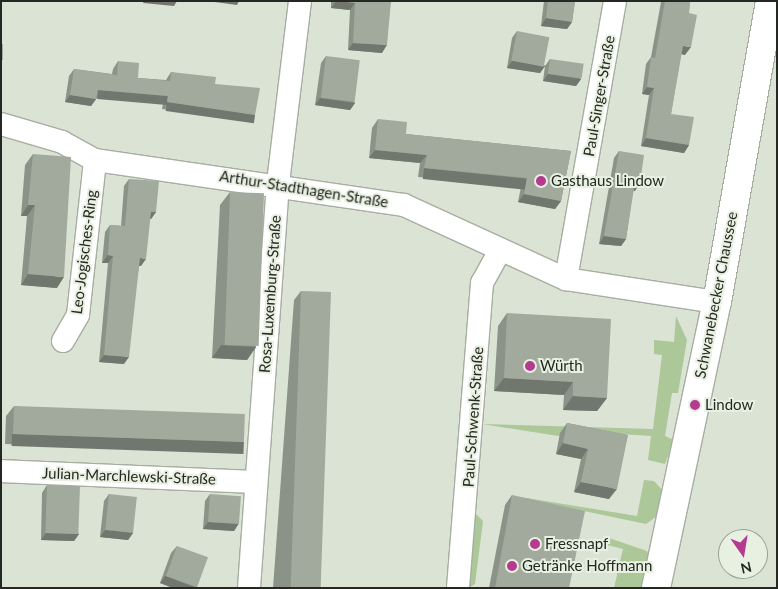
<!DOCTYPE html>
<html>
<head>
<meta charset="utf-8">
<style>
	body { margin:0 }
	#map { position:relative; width:778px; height:589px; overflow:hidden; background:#dbe3d5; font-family:Lato,sans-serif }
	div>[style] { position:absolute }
	.green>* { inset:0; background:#acc798 }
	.roads { filter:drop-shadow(1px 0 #a6aea0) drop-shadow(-1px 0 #a6aea0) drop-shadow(0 1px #a6aea0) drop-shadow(0 -1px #a6aea0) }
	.street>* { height:22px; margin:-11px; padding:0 11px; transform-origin:11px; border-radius:11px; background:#fff }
	.secondary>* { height:28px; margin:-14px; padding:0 14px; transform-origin:14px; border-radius:14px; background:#fff }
	.wall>* { inset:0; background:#8b9287 }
	.shaded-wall>* { inset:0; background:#71776e; transform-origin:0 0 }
	.building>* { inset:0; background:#a2aa9d; transform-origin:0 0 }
	.dots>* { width:14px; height:14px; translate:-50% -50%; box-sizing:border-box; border:2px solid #e8f0e2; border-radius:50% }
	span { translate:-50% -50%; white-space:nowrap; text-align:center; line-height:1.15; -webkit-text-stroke:4px #e8f0e2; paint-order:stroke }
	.street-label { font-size:15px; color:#252822 }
	.poi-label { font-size:15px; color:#252822 }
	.left { translate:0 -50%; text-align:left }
	.frame { position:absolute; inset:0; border:2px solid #252822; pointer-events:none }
	.north { position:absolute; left:718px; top:529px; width:50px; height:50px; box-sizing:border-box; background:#e8f0e2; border:1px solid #9aa095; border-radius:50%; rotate:167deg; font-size:14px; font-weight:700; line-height:20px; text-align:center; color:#252822 }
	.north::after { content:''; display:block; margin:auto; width:18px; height:22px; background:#b43b90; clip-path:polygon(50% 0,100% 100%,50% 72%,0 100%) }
</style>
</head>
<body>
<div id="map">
	<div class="green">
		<i style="clip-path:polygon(676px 316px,687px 340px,678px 393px,672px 393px,665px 436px,674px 440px,665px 464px,648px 460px,651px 436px,621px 434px,621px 446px,482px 424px,653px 429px,662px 355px,654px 354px,654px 340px,674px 342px)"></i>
		<i style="clip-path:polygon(644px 480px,654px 481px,664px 492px,660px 514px,646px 524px,508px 495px,637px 516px)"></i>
		<i style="clip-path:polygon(473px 511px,483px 521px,475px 584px,468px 588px)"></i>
		<i style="clip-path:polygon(609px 538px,647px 551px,651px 560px,645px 588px,614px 588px,623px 549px,607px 545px)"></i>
	</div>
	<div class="roads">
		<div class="street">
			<i style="left:1px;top:124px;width:64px;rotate:16.4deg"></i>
			<i style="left:62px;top:142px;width:38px;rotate:29deg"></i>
			<i style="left:95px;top:160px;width:312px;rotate:8.3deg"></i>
			<i style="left:404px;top:205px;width:178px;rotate:24.6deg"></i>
			<i style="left:566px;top:279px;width:153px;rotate:8.7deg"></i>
			<i style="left:566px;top:279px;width:282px;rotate:-80deg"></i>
			<i style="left:63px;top:341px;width:30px;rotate:-60deg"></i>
			<i style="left:78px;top:315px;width:156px;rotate:-83.7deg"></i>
			<i style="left:1px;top:471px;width:255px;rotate:2.5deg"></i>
			<i style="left:249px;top:588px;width:406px;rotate:-85.9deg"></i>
			<i style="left:278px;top:183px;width:183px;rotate:-83.1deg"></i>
			<i style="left:458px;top:588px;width:306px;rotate:-85.5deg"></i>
			<i style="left:482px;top:283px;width:38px;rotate:-61deg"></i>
		</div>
		<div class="secondary">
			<i style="left:656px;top:588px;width:292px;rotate:-78deg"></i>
			<i style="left:717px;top:302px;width:306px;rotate:-80deg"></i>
		</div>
	</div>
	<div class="wall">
		<i style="clip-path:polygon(331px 1px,391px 1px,382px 53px,348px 50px,350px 10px,331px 8px)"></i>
		<i style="clip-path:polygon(544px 1px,575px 1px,572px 22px,567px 29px,541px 26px)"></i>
		<i style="clip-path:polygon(658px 1px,690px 1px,685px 55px,681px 54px,671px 114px,689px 145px,684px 153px,641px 146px,649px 95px,642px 94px,646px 64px,651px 57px,661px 2px)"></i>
		<i style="clip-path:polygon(517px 31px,545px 66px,540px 73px,507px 68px,512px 38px)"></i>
		<i style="clip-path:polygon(326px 56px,355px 103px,350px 110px,315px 105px,321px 63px)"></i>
		<i style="clip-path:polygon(550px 59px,581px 79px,576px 86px,543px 81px,545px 66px)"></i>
		<i style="clip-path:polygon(118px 61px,138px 78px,166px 80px,171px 72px,215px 84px,249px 122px,162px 109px,163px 103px,97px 98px,91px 106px,65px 102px,69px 76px,74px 69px,112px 74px,113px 69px)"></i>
		<i style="clip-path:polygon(378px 119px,406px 134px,571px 151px,561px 201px,555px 209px,518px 202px,521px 187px,418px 177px,420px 163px,369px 158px,372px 128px)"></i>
		<i style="clip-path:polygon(619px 151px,635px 191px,633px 190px,626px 239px,621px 246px,599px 244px,614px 158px)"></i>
		<i style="clip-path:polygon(33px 154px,57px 288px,21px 285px,27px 216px,21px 216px,25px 165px)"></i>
		<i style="clip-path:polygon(129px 179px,156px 212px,151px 219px,150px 219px,141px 266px,139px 266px,124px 364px,99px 362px,108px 263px,102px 263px,105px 232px,110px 225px,121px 226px,124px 186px)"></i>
		<i style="clip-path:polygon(230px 192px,256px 347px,247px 360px,212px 358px,220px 205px)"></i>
		<i style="clip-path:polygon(301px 291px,308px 588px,273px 588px,294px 300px)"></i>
		<i style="clip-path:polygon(507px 313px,607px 398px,597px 411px,563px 410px,564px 395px,494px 391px,498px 326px)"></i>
		<i style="clip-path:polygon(14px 406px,244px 442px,237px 452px,5px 444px,6px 416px)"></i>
		<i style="clip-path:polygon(567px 423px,628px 435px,609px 499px,574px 492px,581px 459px,556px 454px,560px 433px)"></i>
		<i style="clip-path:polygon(47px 485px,79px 534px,74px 541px,41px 540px,42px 493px)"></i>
		<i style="clip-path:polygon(109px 494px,133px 533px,128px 540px,100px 537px,104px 501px)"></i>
		<i style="clip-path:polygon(210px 494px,239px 523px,234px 531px,203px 529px,205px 501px)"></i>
		<i style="clip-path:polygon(512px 495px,569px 588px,489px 588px,505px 505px)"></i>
		<i style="clip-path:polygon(177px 546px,197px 588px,173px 588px,160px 583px,171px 553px)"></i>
	</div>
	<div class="shaded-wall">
		<i style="clip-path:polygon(144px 1px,177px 1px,174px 6px,143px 3px)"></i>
		<i style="clip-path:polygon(207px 1px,239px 1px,237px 5px)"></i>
		<i style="clip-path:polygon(336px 1px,340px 1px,355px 3px,350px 10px,331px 8px)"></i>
		<i style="clip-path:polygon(546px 18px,572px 22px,567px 29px,541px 26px)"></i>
		<i style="clip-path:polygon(353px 43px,387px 45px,382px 53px,348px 50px)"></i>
		<i style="clip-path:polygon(683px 46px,691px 47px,685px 55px,678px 53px)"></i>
		<i style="clip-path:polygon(512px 61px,545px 66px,540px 73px,507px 68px)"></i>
		<i style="clip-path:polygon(548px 74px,581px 79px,576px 86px,543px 81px)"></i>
		<i style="clip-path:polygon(647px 87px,654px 88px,649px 95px,642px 94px)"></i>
		<i style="left:98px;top:90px;width:70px;height:9px;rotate:5deg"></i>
		<i style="clip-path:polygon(70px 95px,96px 99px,91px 106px,65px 102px)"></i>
		<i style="clip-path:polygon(320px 98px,355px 103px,350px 110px,315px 105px)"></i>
		<i style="left:167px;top:102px;width:89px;height:9px;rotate:8deg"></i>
		<i style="clip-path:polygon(646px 138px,689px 145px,684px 153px,641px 146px)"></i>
		<i style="clip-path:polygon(375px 150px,427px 155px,420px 163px,369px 158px)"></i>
		<i style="left:424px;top:168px;width:103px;height:11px;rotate:6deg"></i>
		<i style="clip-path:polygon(635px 182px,640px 183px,635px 191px,630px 190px)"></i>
		<i style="clip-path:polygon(524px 194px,561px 201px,555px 209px,518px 202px)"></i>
		<i style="clip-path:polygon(28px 205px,35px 205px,27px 216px,21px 216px)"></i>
		<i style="clip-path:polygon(151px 212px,156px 212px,151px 219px,145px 219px)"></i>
		<i style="clip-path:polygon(604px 236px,626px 239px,621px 246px,599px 244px)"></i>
		<i style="clip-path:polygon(108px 255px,113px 256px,108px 263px,102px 263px)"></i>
		<i style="clip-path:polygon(140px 258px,146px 259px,141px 266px,134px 265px)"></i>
		<i style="clip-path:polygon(28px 274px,64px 277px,57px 288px,21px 285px)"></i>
		<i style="clip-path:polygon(221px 345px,256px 347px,247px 360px,212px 358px)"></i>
		<i style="clip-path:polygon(104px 355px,129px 357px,124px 364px,99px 362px)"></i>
		<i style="clip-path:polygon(504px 378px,573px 382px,564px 395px,494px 391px)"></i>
		<i style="clip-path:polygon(573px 396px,607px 398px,597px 411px,563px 410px)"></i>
		<i style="left:12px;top:434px;width:232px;height:12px;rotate:2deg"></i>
		<i style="clip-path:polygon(563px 443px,588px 449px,581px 459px,556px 454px)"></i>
		<i style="clip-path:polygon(581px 482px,617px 489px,609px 499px,574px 492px)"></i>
		<i style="clip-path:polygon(208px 522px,239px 523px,234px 531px,203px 529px)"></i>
		<i style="clip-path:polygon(105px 530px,133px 533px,128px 540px,100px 537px)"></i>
		<i style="clip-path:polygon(46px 533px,79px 534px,74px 541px,41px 540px)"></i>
		<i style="clip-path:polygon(165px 576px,197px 588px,173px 588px,160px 583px)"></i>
	</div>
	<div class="building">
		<i style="clip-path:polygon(340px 1px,391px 1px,387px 45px,353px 43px,355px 3px)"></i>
		<i style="clip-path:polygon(548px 1px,575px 1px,572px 22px,546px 18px)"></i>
		<i style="clip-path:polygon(665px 1px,690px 1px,689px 13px,697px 15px,691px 47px,683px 46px,671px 114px,694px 117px,689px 145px,646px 138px,654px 88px,647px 87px,651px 57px,655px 58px)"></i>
		<i style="left:517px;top:31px;width:33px;height:30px;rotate:11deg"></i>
		<i style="left:1px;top:44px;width:2px;height:16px"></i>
		<i style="left:326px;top:56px;width:34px;height:42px;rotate:7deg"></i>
		<i style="left:550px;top:59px;width:34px;height:15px;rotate:8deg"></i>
		<i style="clip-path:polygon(118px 61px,139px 63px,138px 78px,170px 81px,171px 72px,216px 77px,215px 84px,260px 88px,255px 115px,167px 102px,168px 96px,98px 90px,96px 99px,70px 95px,74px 69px,117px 75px)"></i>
		<i style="clip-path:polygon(378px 119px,407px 122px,406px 134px,571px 151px,561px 201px,524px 194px,527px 178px,424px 168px,427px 155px,375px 150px)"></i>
		<i style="clip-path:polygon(619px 151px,644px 155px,640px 183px,635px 182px,626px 239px,604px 236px)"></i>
		<i style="clip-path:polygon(33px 154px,71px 157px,64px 277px,28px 274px,35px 205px,28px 205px)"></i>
		<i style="clip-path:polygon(129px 179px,159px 181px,156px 212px,151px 212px,146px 259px,140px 258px,129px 357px,104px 355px,113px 256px,108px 255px,110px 225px,125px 226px)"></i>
		<i style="left:230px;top:192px;width:34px;height:153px;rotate:2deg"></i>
		<i style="left:301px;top:291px;width:30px;height:298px;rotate:2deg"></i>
		<i style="clip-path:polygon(507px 313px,611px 319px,607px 398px,573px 396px,573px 382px,504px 378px)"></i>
		<i style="left:14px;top:406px;width:231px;height:28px;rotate:2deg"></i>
		<i style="clip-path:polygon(567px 423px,628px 435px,617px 489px,581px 482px,588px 449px,563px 443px)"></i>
		<i style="left:47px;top:485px;width:33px;height:48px;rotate:2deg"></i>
		<i style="left:109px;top:494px;width:28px;height:36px;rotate:6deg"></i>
		<i style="left:210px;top:494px;width:31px;height:28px;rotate:4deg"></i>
		<i style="clip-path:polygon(512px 495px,585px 511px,569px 588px,495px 588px)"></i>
		<i style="left:177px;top:546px;width:33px;height:32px;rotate:20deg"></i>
	</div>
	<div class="dots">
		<i style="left:541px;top:181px;background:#b43b90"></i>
		<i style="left:530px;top:366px;background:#b43b90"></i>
		<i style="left:695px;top:405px;background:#b43b90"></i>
		<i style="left:535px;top:544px;background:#b43b90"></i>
		<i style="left:512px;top:566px;background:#b43b90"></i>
	</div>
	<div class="street-label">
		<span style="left:599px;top:96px;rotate:-80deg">Paul-Singer-Straße</span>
		<span style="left:304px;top:189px;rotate:9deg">Arthur-Stadthagen-Straße</span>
		<span style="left:84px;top:252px;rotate:-83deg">Leo-Jogisches-Ring</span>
		<span style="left:270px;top:294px;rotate:-86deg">Rosa-Luxemburg-Straße</span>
		<span style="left:716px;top:295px;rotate:-79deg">Schwanebecker Chaussee</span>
		<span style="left:473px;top:417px;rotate:-86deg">Paul-Schwenk-Straße</span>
		<span style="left:129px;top:476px;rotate:2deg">Julian-Marchlewski-Straße</span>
	</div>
	<div class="poi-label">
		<span class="left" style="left:551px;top:181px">Gasthaus Lindow</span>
		<span class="left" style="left:540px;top:366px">Würth</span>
		<span class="left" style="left:705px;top:405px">Lindow</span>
		<span class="left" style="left:545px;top:544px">Fressnapf</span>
		<span class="left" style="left:522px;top:566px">Getränke Hoffmann</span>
	</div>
	<div class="frame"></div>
	<div class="north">N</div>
</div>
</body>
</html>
